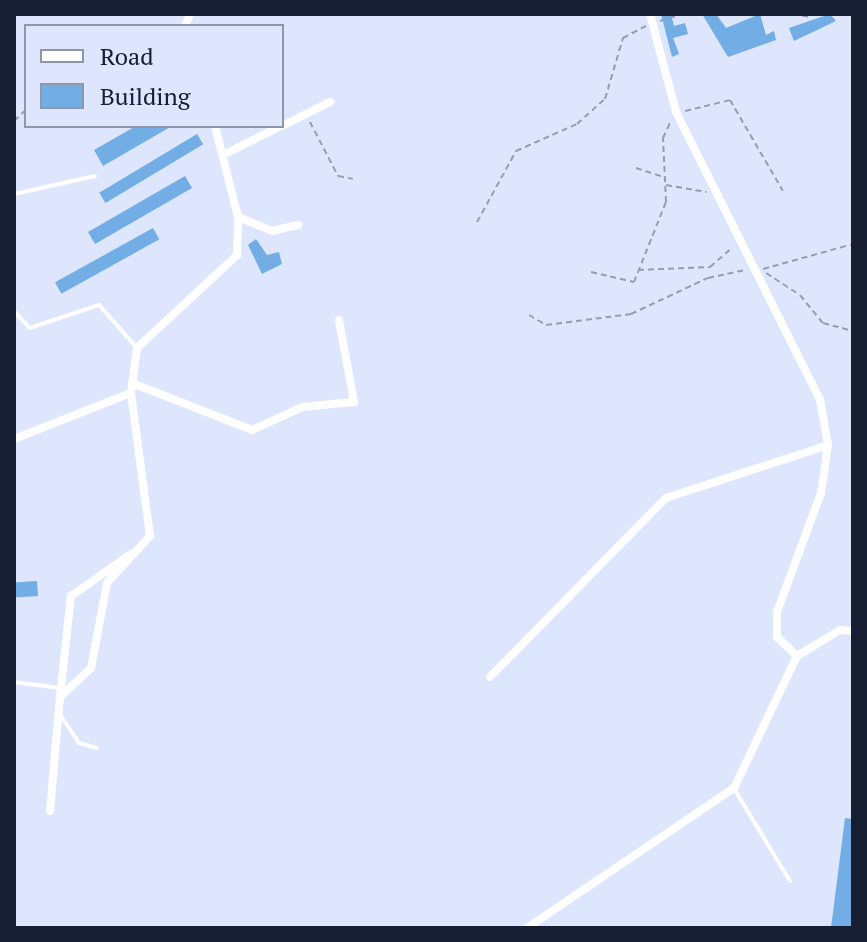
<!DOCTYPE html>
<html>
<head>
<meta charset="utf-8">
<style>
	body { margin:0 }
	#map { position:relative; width:867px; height:942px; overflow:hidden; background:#dde6fd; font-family:"PT Serif",serif }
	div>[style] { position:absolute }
	.building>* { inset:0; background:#72ade6; transform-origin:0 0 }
	.path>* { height:2px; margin-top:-1px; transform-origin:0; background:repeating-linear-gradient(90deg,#949db3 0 6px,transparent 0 10px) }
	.lane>* { height:4px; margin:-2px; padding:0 2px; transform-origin:2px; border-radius:2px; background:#fff }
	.street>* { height:8px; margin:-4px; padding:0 4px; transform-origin:4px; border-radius:4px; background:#fff }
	span { translate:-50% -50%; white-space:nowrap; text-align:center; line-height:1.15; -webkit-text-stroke:6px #dde6fd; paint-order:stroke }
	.frame { position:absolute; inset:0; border:16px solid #171e32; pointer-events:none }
	.legend { position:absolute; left:24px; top:24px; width:260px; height:104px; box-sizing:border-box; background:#dde6fd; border:2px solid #8e96ac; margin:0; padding:10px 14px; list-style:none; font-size:24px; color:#171e32 }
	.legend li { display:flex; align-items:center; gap:16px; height:40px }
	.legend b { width:40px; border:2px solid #8e96ac }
</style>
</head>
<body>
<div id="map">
	<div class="building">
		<i style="clip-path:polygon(661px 14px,671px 14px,674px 26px,685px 23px,688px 34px,673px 38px,679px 54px,672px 57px)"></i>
		<i style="clip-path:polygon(702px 14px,716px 14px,726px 28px,760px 14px,766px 35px,774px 31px,776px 40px,728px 57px)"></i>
		<i style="clip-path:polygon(830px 14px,836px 21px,794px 41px,789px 28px)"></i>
		<i style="clip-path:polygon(136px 126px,172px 126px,103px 166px,94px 150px)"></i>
		<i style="left:197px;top:134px;width:12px;height:114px;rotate:59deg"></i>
		<i style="left:185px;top:176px;width:14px;height:112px;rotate:60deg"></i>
		<i style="left:153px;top:228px;width:13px;height:112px;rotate:61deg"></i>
		<i style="clip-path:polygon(256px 239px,267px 255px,279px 252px,282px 264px,262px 274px,248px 245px)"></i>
		<i style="left:37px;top:581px;width:15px;height:23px;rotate:86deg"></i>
		<i style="clip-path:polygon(845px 818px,853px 819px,853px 928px,831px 928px)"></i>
	</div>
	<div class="path">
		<i style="left:792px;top:14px;width:19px;rotate:9deg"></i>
		<i style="left:660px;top:21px;width:22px;rotate:-18deg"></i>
		<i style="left:685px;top:111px;width:46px;rotate:-13.7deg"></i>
		<i style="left:730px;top:100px;width:105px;rotate:59.8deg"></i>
		<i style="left:14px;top:121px;width:16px;rotate:-43deg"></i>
		<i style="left:310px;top:122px;width:61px;rotate:62.6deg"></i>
		<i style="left:338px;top:176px;width:15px;rotate:11deg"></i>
		<i style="left:636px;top:168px;width:28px;rotate:18deg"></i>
		<i style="left:666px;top:185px;width:41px;rotate:9.9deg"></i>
		<i style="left:477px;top:222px;width:81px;rotate:-61.2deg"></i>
		<i style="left:516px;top:151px;width:67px;rotate:-23.9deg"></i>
		<i style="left:577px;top:124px;width:38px;rotate:-42deg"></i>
		<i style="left:605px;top:99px;width:64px;rotate:-73.6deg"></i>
		<i style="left:623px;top:38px;width:26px;rotate:-28deg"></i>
		<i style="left:763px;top:269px;width:93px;rotate:-15.5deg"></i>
		<i style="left:638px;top:270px;width:72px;rotate:-2.4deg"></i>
		<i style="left:710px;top:267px;width:30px;rotate:-41deg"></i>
		<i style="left:591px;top:272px;width:44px;rotate:13.1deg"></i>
		<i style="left:634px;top:282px;width:86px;rotate:-68.2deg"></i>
		<i style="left:666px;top:202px;width:64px;rotate:-92.7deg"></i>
		<i style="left:663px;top:138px;width:17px;rotate:-65deg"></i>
		<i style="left:766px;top:273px;width:40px;rotate:32.9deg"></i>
		<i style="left:800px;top:295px;width:36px;rotate:51deg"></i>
		<i style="left:823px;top:323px;width:31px;rotate:15deg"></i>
		<i style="left:529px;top:315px;width:20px;rotate:30deg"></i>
		<i style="left:546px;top:325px;width:86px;rotate:-7.4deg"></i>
		<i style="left:631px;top:314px;width:85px;rotate:-25.1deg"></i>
		<i style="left:708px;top:278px;width:38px;rotate:-12deg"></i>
		<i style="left:243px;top:928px;width:15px"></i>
	</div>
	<div class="lane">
		<i style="left:14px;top:194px;width:83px;rotate:-12.5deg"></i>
		<i style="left:14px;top:311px;width:23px;rotate:47deg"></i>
		<i style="left:30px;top:328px;width:73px;rotate:-18.4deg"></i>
		<i style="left:99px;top:305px;width:57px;rotate:48.5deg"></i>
		<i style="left:14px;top:682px;width:46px;rotate:7.4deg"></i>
		<i style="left:61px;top:716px;width:32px;rotate:56deg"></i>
		<i style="left:79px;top:743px;width:19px;rotate:16deg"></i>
		<i style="left:735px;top:790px;width:106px;rotate:58.9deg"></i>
	</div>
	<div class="street">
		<i style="left:650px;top:14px;width:101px;rotate:75.1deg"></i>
		<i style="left:676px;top:112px;width:322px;rotate:63.4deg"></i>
		<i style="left:820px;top:400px;width:46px;rotate:79.9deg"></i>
		<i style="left:828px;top:445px;width:49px;rotate:98.3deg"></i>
		<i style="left:821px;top:493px;width:127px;rotate:110.3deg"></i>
		<i style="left:777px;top:612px;width:25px;rotate:90deg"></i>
		<i style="left:777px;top:637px;width:28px;rotate:44deg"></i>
		<i style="left:185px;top:26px;width:13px;rotate:-67deg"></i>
		<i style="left:282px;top:126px;width:54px;rotate:-26.6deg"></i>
		<i style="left:223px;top:155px;width:65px;rotate:-26.6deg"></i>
		<i style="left:238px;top:217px;width:37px;rotate:22deg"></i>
		<i style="left:272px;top:231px;width:27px;rotate:-13deg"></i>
		<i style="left:132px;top:383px;width:129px;rotate:21.4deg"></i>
		<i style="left:252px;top:430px;width:55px;rotate:-24.7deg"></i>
		<i style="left:302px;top:407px;width:52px;rotate:-5.5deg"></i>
		<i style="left:354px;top:402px;width:83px;rotate:-100.4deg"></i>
		<i style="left:14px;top:439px;width:126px;rotate:-21.5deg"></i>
		<i style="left:490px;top:677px;width:251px;rotate:-45.5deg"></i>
		<i style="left:666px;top:498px;width:170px;rotate:-18.1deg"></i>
		<i style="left:60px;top:697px;width:102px;rotate:-83.8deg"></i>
		<i style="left:71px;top:596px;width:73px;rotate:-35deg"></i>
		<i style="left:50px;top:811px;width:114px;rotate:-85deg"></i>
		<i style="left:60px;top:697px;width:42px;rotate:-43.1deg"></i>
		<i style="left:91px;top:668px;width:86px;rotate:-79.3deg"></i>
		<i style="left:107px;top:583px;width:64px;rotate:-47.5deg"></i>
		<i style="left:150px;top:536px;width:144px;rotate:-97.6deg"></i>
		<i style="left:131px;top:393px;width:45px;rotate:-82.4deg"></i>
		<i style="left:137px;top:348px;width:137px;rotate:-42.9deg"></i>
		<i style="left:237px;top:255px;width:38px;rotate:-88deg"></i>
		<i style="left:238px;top:217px;width:94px;rotate:-104.2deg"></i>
		<i style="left:527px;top:928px;width:250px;rotate:-34.1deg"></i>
		<i style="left:734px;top:788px;width:146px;rotate:-64.5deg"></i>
		<i style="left:797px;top:656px;width:50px;rotate:-31.2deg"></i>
		<i style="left:840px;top:630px;width:13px;rotate:4deg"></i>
	</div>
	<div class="frame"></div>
	<ul class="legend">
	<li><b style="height:10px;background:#fff"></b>Road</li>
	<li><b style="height:22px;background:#72ade6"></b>Building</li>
	</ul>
</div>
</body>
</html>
